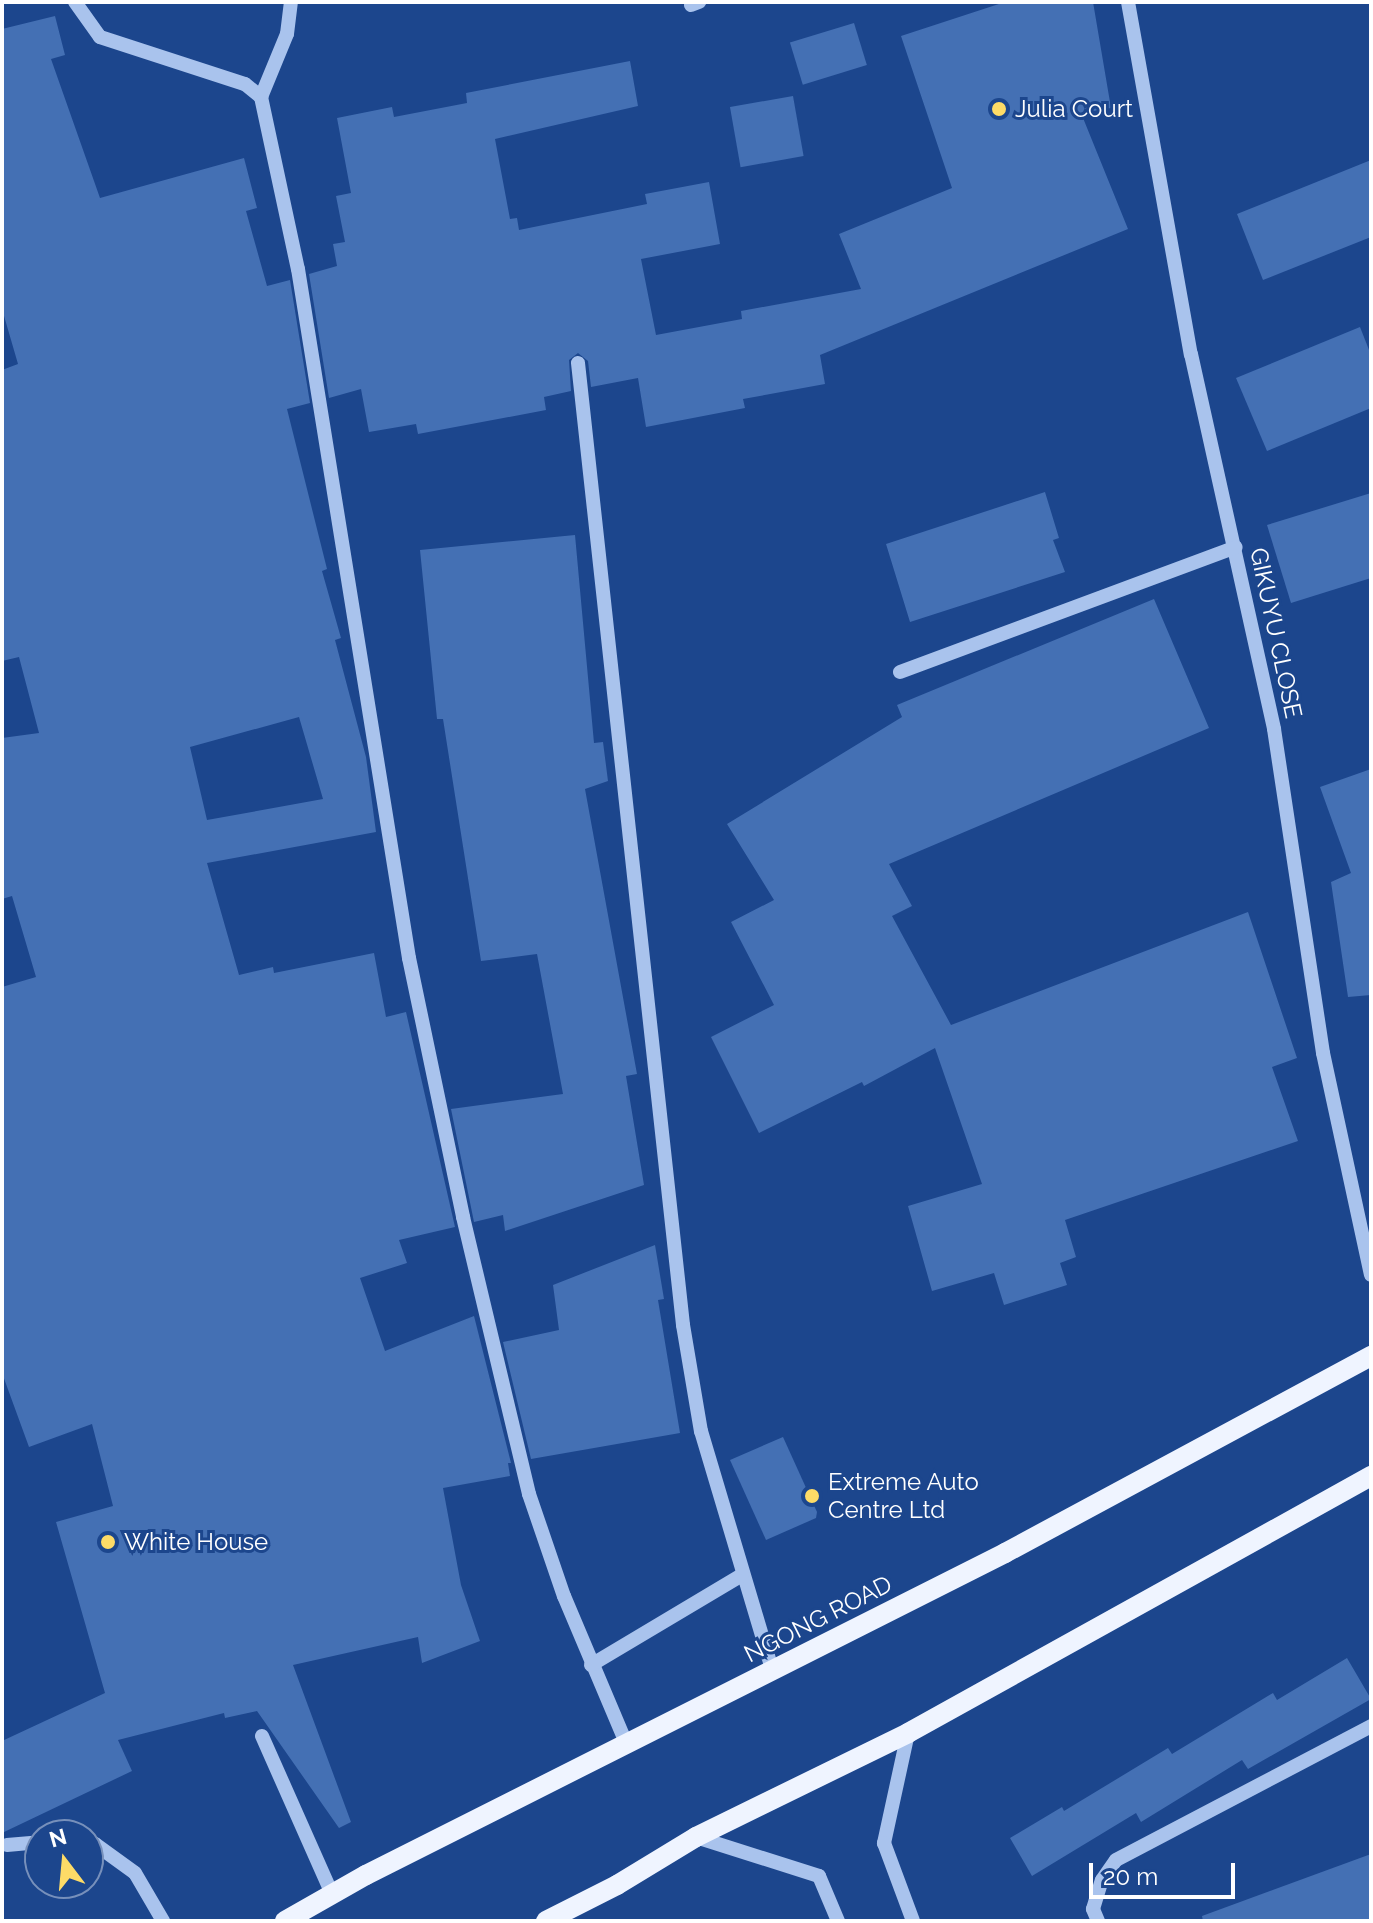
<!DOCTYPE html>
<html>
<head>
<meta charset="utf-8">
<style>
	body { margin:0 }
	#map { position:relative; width:1373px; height:1923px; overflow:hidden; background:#1c468d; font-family:Raleway,sans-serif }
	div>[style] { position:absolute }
	.building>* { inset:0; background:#4470b4; transform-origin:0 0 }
	.minor>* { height:14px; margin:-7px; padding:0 7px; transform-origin:7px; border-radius:7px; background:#a9c3ed }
	.major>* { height:20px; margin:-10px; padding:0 10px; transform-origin:10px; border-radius:10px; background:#eff4ff }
	.dots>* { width:22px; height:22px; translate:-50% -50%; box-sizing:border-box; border:4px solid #1c468d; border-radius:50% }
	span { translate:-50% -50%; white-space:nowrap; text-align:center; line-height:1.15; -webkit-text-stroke:6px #1c468d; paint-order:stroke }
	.poi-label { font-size:24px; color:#fff }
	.left { translate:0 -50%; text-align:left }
	.street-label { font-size:24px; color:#fff }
	.frame { position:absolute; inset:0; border:4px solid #fff; pointer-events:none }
	.north { position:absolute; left:24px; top:1819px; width:80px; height:80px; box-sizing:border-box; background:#1c468d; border:2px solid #7790bb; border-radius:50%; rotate:344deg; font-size:22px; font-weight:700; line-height:32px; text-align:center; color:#fff }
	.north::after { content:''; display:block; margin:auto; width:28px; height:36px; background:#fddb67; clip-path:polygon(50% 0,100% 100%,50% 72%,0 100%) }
	.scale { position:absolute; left:1089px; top:1863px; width:146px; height:36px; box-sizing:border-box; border:4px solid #fff; border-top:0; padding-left:10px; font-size:24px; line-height:28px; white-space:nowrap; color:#fff; -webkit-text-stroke:6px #1c468d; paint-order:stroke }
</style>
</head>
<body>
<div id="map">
	<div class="building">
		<i style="clip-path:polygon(1005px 2px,1093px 2px,1111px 108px,1081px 113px,1128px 229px,820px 355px,825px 384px,743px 399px,745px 408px,646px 427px,638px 378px,591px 387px,588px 361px,578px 353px,569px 360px,571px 391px,544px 397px,546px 410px,418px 434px,416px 424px,369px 432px,361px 389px,329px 398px,309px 274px,337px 266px,333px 244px,345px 242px,336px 196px,351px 193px,337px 118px,392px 107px,394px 117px,467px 103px,466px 93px,630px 61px,638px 106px,495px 139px,510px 219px,517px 218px,519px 230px,647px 204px,645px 194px,709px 182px,720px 244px,641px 259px,656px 335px,742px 319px,741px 311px,861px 289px,839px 234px,952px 188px,901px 36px)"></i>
		<i style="clip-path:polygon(evenodd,55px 16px,65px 55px,51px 59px,100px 198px,244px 158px,257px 208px,246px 211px,267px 286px,290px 280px,310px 403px,287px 409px,327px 569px,322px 571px,341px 638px,335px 640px,366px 757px,376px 832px,207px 863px,239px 975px,273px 967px,274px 973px,374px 953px,386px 1017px,406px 1012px,455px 1227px,399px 1240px,407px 1263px,360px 1278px,385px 1351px,474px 1316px,511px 1463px,508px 1463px,510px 1476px,443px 1488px,461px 1585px,480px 1641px,422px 1663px,418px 1637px,293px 1665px,351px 1822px,339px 1828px,257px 1711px,225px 1718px,224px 1713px,118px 1740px,132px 1771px,2px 1833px,2px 1741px,105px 1693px,56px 1522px,113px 1506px,92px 1424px,29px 1447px,2px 1373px,2px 987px,36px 977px,12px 896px,2px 899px,2px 738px,39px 733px,19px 657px,2px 661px,2px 370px,18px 364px,2px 309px,2px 29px,55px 16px,299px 717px,323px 799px,207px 820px,190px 747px,299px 717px)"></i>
		<i style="left:854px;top:23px;width:44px;height:67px;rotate:73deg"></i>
		<i style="left:793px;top:96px;width:61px;height:64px;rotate:80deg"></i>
		<i style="clip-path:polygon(1371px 160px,1371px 237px,1263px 280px,1237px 214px)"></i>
		<i style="clip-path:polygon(1360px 327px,1371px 355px,1371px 408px,1267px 451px,1236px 378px)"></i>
		<i style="clip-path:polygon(1045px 492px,1059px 538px,1053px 540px,1065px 572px,910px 622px,886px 544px)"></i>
		<i style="clip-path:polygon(1371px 493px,1371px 578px,1291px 603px,1267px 525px)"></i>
		<i style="clip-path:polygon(575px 535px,594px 743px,603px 742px,608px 781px,585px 789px,637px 1074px,626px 1076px,644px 1185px,505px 1231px,503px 1215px,474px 1222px,451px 1109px,563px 1094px,537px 954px,481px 961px,443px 719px,437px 719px,420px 550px)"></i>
		<i style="clip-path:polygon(1154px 599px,1209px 728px,889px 864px,912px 906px,892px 916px,951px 1025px,1248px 912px,1297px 1058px,1272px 1067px,1298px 1141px,1065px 1220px,1076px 1257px,1060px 1263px,1067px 1285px,1004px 1305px,994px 1273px,932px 1291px,908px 1206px,982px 1184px,935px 1048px,864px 1086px,862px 1082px,759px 1133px,711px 1037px,774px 1005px,731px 922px,774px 900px,727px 824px,902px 717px,897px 705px)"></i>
		<i style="clip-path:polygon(1371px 769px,1371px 995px,1348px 997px,1331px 882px,1351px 873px,1320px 787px)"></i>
		<i style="clip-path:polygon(655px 1245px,664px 1299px,658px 1300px,680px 1433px,531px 1459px,503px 1342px,559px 1330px,553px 1285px)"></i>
		<i style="clip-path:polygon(783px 1437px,817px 1512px,816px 1518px,766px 1540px,730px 1460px)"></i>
		<i style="clip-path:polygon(1347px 1658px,1371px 1699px,1248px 1769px,1242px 1760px,1141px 1822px,1136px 1813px,1032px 1876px,1010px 1838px,1062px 1807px,1064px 1811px,1168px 1748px,1172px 1754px,1273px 1693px,1277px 1700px)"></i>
		<i style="clip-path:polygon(1371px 1854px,1371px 1921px,1203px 1921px,1202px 1916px)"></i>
	</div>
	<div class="minor">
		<i style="left:75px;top:2px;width:43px;rotate:54.5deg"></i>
		<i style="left:100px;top:37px;width:152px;rotate:18deg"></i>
		<i style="left:245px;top:84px;width:21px;rotate:39deg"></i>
		<i style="left:261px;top:97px;width:176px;rotate:77.9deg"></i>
		<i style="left:298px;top:269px;width:698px;rotate:80.85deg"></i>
		<i style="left:409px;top:958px;width:265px;rotate:78.2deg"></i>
		<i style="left:463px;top:1217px;width:285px;rotate:76.6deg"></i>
		<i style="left:529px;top:1494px;width:108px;rotate:71.1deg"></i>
		<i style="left:564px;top:1596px;width:162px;rotate:67.1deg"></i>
		<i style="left:1128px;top:2px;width:358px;rotate:79.9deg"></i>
		<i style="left:1191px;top:354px;width:384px;rotate:77.5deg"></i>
		<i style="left:1274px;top:729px;width:328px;rotate:81.4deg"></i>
		<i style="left:1323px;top:1053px;width:227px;rotate:77.8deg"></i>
		<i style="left:691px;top:5px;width:9px;rotate:-21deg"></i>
		<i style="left:261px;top:97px;width:68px;rotate:-67.6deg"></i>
		<i style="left:287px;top:34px;width:32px;rotate:-83deg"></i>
		<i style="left:578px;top:363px;width:968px;rotate:83.77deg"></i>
		<i style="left:683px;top:1325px;width:108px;rotate:80.4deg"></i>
		<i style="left:701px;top:1431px;width:252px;rotate:73.4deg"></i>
		<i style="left:900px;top:672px;width:358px;rotate:-20.4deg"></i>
		<i style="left:591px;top:1665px;width:176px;rotate:-30.8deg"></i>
		<i style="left:908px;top:1733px;width:113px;rotate:102.3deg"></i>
		<i style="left:884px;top:1843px;width:83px;rotate:69.6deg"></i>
		<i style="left:262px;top:1736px;width:173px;rotate:66.1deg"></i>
		<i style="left:696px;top:1837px;width:129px;rotate:17.6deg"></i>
		<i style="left:819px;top:1876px;width:49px;rotate:67.1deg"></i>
		<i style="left:88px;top:1844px;width:7px"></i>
		<i style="left:95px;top:1844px;width:49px;rotate:35.9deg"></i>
		<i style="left:135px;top:1873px;width:56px;rotate:59.7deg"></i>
		<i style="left:7px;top:1845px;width:33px;rotate:-5deg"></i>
		<i style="left:1098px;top:1921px;width:13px;rotate:-113deg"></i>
		<i style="left:1093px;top:1909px;width:30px;rotate:-73deg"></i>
		<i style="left:1102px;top:1880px;width:24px;rotate:-55deg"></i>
		<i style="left:1116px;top:1860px;width:288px;rotate:-27.7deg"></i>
	</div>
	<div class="major">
		<i style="left:285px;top:1921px;width:93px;rotate:-29.6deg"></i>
		<i style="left:366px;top:1875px;width:716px;rotate:-26.74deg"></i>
		<i style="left:1005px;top:1553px;width:416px;rotate:-28.3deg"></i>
		<i style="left:546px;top:1921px;width:80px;rotate:-26.9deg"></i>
		<i style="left:617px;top:1885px;width:92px;rotate:-31.3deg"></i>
		<i style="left:696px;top:1837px;width:236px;rotate:-26.1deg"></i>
		<i style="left:908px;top:1733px;width:530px;rotate:-29.03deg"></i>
	</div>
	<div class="dots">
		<i style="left:999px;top:109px;background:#fddb67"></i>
		<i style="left:812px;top:1496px;background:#fddb67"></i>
		<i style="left:108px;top:1542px;background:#fddb67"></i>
	</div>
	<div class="poi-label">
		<span class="left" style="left:1015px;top:109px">Julia Court</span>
		<span class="left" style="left:828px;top:1496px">Extreme Auto<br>Centre Ltd</span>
		<span class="left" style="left:124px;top:1542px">White House</span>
	</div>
	<div class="street-label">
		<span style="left:1276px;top:633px;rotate:78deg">GIKUYU CLOSE</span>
		<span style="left:818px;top:1619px;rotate:-27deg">NGONG ROAD</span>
	</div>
	<div class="frame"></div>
	<div class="north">N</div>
	<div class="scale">20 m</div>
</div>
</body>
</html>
